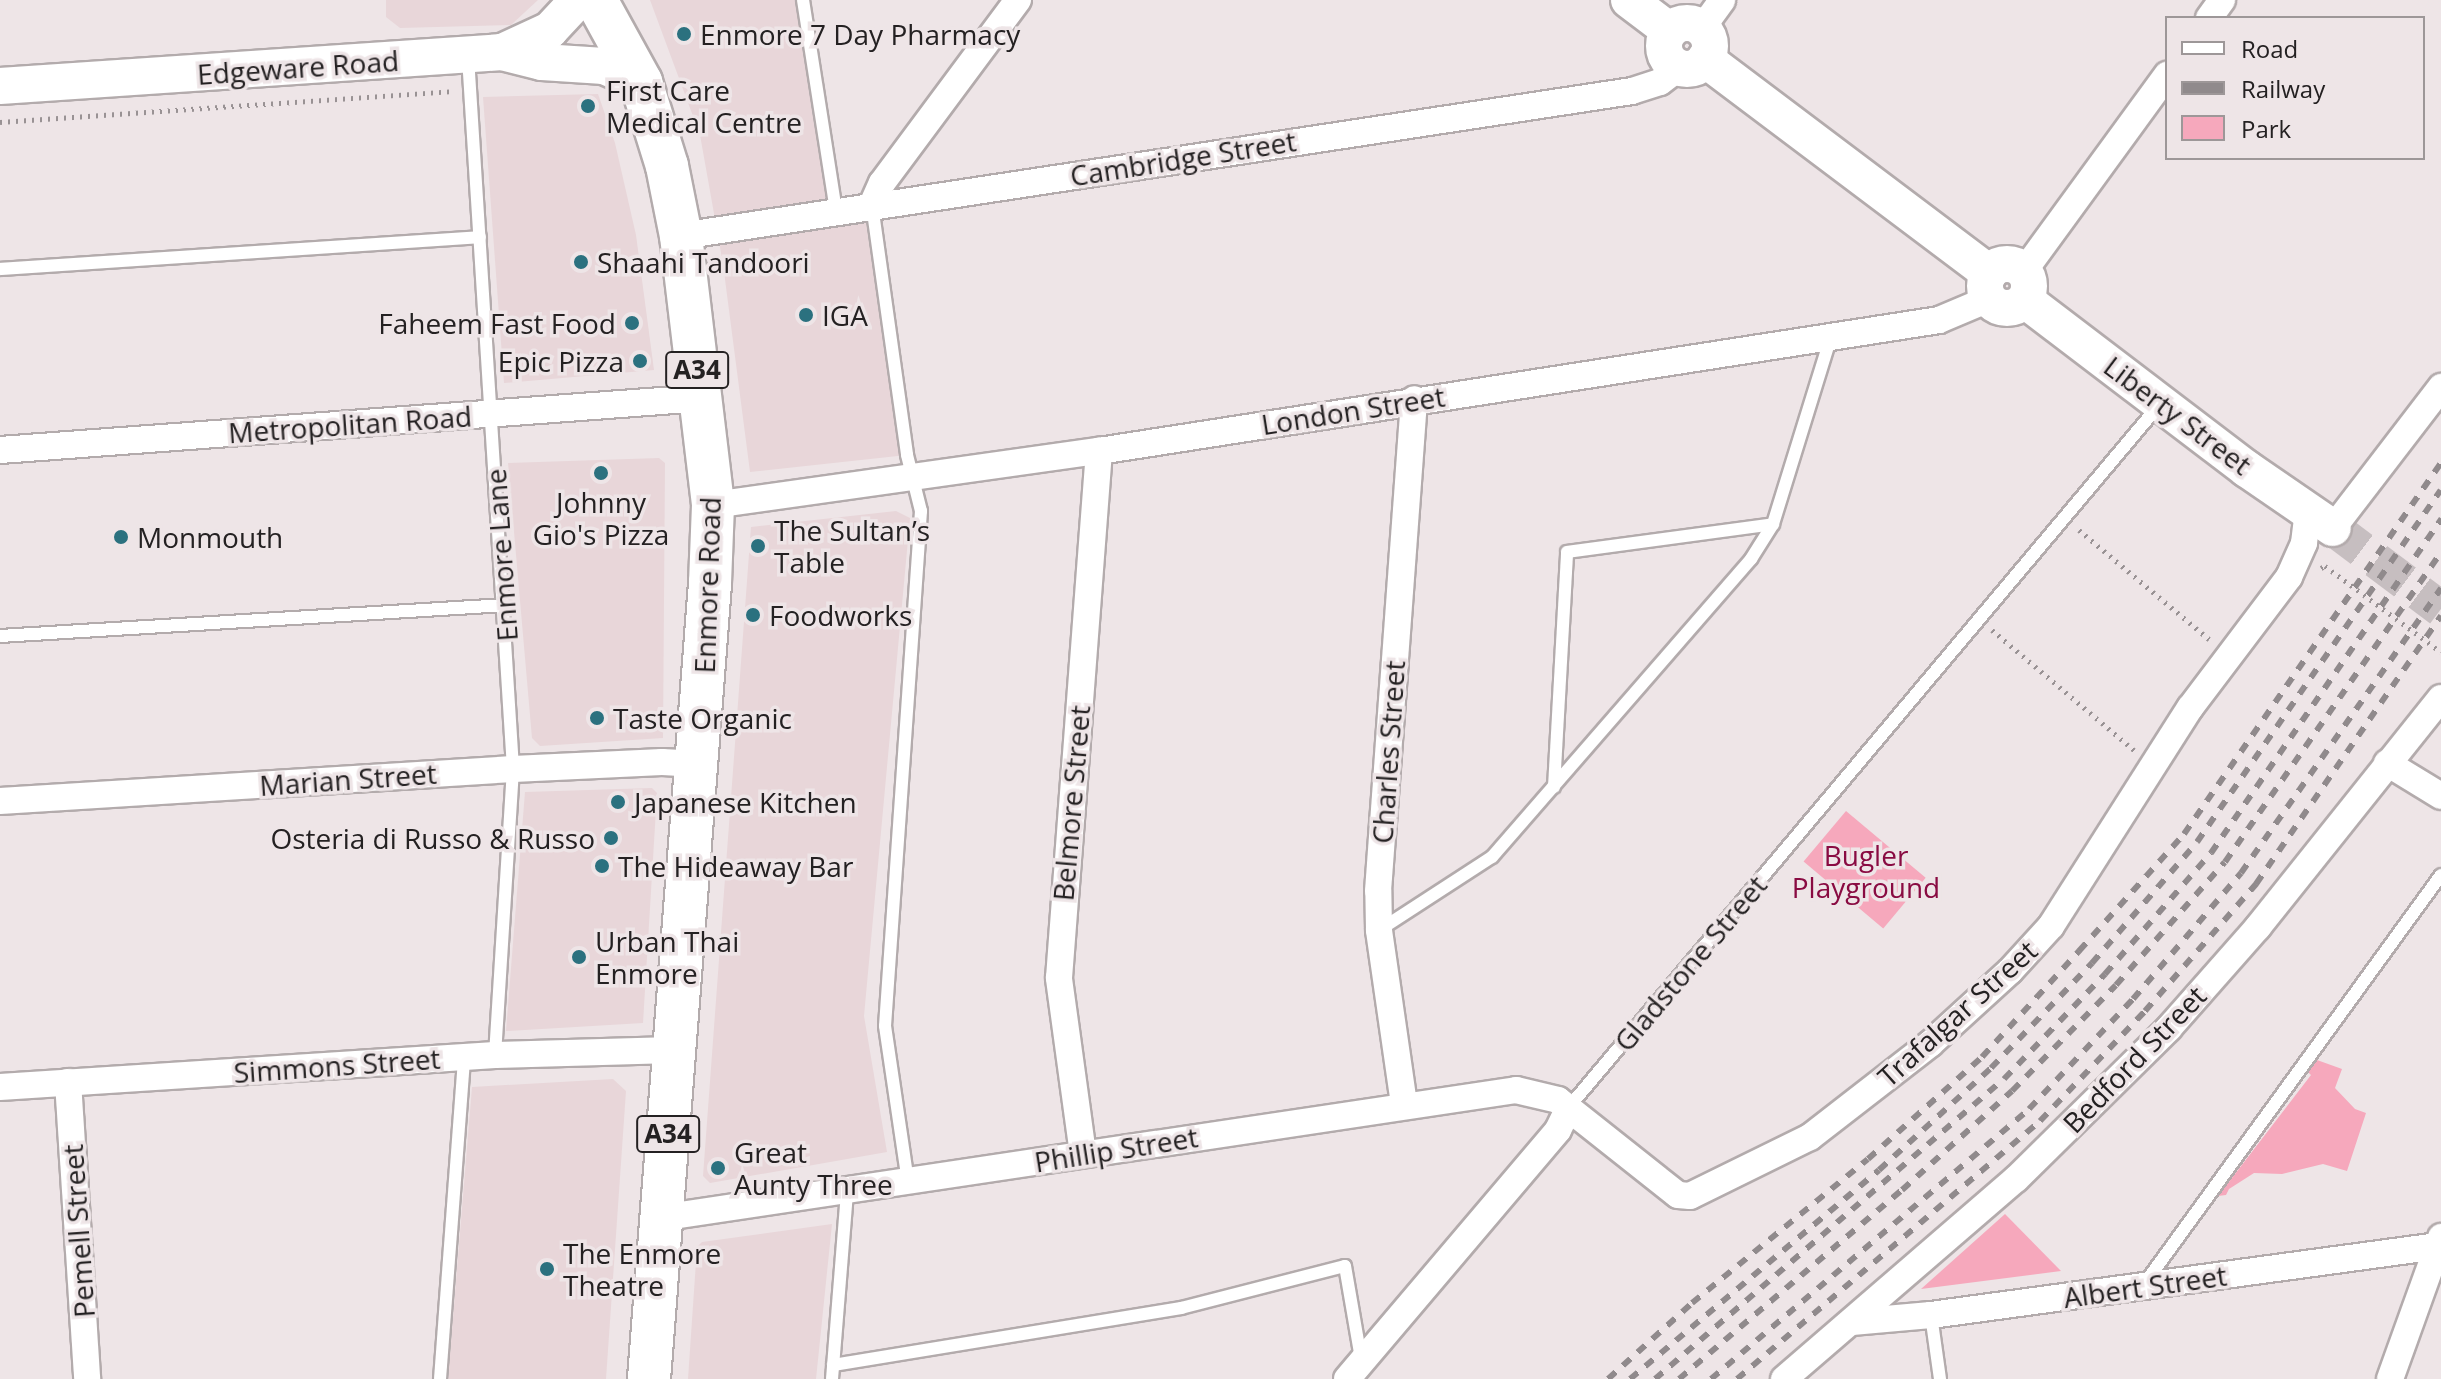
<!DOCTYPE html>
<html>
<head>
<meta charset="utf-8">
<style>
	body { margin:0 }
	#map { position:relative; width:2441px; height:1379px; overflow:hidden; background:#eee5e7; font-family:"Open Sans",sans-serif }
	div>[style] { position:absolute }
	.built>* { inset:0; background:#e8d6d9 }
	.green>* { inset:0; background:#f6a8bc; transform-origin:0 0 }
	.secondary-tunnel>* { height:36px; margin-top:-18px; transform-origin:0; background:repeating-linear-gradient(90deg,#c6bec0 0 36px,transparent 0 54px) }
	.path>* { height:5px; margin-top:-2.5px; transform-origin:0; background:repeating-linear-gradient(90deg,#999294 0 2px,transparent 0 8px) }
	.roads { filter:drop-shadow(2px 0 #b3abac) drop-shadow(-2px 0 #b3abac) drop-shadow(0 2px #b3abac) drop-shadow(0 -2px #b3abac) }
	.service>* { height:12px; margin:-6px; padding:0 6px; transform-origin:6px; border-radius:6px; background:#fff }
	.minor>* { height:26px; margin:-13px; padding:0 13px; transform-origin:13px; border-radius:13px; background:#fff }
	.secondary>* { height:36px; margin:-18px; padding:0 18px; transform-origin:18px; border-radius:18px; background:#fff }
	.secondary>.ring { margin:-18px; padding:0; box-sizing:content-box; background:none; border:36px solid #fff; border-radius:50% }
	.trunk>* { height:42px; margin:-21px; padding:0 21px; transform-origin:21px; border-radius:21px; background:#fff }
	.rail>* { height:6px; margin-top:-3px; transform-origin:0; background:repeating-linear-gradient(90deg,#908a8c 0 10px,transparent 0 20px) }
	.dots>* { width:22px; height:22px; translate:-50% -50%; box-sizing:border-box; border:4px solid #eee5e7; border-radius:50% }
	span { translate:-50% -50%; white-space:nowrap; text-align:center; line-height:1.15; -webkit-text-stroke:7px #eee5e7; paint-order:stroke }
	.shield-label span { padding:2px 6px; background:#eee5e7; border:2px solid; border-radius:6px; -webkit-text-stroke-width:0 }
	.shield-label { font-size:26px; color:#242122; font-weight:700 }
	.poi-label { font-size:28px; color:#242122 }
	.left { translate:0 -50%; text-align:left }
	.right { translate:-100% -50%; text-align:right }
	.street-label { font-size:28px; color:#242122 }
	.park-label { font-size:28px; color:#890b42 }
	.legend { position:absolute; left:2165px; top:16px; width:260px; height:144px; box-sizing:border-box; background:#eee5e7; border:2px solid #9d9798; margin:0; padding:10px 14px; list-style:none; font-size:24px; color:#242122 }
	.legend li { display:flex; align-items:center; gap:16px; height:40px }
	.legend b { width:40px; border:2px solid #9d9798 }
</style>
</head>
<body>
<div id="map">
	<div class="built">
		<i style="clip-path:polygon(386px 0,538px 0,511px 25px,400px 28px,386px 17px)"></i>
		<i style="clip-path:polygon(650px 0,803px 0,836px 210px,872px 205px,907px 455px,750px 472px,723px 264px,700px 135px)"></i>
		<i style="clip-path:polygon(598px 94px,615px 143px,636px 235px,654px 370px,504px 383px,483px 97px)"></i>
		<i style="clip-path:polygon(659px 458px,665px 463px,663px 738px,540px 746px,532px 738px,508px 463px)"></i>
		<i style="clip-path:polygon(896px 511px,910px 518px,864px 1016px,887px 1152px,710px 1183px,703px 1176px,751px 527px)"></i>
		<i style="clip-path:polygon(652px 788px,657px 793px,643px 1023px,506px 1031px,525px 792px)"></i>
		<i style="clip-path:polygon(613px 1079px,626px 1091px,606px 1379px,448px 1379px,472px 1087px)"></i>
		<i style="clip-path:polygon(832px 1224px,816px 1379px,688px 1379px,697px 1247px,702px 1242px)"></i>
	</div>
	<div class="green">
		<i style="left:1846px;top:811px;width:104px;height:66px;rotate:40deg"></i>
		<i style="clip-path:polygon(2317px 1060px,2342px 1069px,2335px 1088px,2355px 1109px,2366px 1113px,2347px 1171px,2323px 1164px,2282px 1174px,2254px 1173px,2229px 1189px,2226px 1195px,2218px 1196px,2311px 1075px,2308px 1072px)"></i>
		<i style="clip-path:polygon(2005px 1214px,2061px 1271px,1921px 1289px)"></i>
	</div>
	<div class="secondary-tunnel">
		<i style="left:2333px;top:528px;width:135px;rotate:36.9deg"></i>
	</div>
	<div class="path">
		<i style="left:0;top:122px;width:454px;rotate:-3.9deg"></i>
		<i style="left:2079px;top:530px;width:170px;rotate:40deg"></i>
		<i style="left:2321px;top:568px;width:4px;rotate:-27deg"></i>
		<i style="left:2325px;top:566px;width:144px;rotate:36.6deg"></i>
		<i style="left:1992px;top:630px;width:186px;rotate:40.2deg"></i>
	</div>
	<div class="roads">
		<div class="service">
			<i style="left:803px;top:0;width:214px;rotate:81.1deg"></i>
			<i style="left:468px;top:57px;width:713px;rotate:86.38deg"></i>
			<i style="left:513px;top:769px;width:287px;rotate:93.6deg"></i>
			<i style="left:872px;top:205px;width:252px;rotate:82deg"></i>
			<i style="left:907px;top:455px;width:58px;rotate:76deg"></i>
			<i style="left:921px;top:511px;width:516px;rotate:94deg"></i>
			<i style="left:885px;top:1026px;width:157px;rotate:81.6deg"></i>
			<i style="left:0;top:269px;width:481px;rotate:-3.8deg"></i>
			<i style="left:0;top:636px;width:506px;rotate:-3.51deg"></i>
			<i style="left:1554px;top:787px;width:235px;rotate:-86.8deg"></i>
			<i style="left:1567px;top:552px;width:208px;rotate:-7.7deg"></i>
			<i style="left:1381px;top:929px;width:132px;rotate:-33deg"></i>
			<i style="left:1492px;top:857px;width:395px;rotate:-49deg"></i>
			<i style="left:1751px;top:559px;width:41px;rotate:-57.8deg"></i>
			<i style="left:1773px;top:524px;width:196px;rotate:-72.8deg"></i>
			<i style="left:1569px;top:1107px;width:917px;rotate:-49.95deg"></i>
			<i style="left:2145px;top:1283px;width:504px;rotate:-54.04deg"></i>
			<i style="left:1931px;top:1315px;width:65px;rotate:82deg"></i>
			<i style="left:833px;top:1365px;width:353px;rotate:-9.3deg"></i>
			<i style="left:1181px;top:1308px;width:169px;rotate:-14.4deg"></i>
			<i style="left:1345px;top:1266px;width:94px;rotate:80.2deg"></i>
			<i style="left:440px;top:1379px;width:323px;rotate:-85.7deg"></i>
			<i style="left:832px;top:1379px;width:188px;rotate:-85.4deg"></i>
		</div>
		<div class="minor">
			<i style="left:2209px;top:18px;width:22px;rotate:-54deg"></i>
			<i style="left:1702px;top:28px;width:34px;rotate:-54deg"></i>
			<i style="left:872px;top:205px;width:24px;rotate:-66deg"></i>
			<i style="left:882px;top:183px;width:228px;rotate:-53.4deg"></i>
			<i style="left:681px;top:236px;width:962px;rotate:-8.67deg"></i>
			<i style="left:1632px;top:91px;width:29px;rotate:-18deg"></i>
			<i style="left:1660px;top:82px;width:25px;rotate:-37deg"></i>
			<i style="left:2024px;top:271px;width:243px;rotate:-53.9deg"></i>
			<i style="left:0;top:450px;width:703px;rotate:-4.24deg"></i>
			<i style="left:713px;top:505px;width:390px;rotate:-8deg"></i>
			<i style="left:1099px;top:451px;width:850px;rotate:-8.86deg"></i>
			<i style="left:1939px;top:320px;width:54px;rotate:-22.8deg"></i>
			<i style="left:2333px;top:528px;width:178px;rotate:-52.5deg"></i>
			<i style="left:2387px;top:763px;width:63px;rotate:31.4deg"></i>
			<i style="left:0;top:801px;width:514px;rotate:-3.57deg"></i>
			<i style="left:513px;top:769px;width:149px;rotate:-2.7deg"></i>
			<i style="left:662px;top:762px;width:33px;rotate:3deg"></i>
			<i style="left:68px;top:1082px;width:298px;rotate:86.3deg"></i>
			<i style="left:0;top:1087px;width:496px;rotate:-3.7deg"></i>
			<i style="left:495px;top:1055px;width:178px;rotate:-1.6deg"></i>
			<i style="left:1404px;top:1104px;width:176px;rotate:-98.2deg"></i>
			<i style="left:1379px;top:930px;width:39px;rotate:-91deg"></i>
			<i style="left:1378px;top:891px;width:493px;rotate:-85.8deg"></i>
			<i style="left:1083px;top:1154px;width:178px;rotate:-97.8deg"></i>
			<i style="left:1059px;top:978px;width:529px;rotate:-85.66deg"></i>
			<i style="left:660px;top:1218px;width:866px;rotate:-8.5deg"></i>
			<i style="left:1516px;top:1090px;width:43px;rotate:13.4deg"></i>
			<i style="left:1558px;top:1100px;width:153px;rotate:38.4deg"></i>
			<i style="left:1678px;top:1195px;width:12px;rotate:5deg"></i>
			<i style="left:1690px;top:1196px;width:134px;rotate:-26.2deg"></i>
			<i style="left:1810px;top:1137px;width:152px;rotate:-37.8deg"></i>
			<i style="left:1930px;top:1044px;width:108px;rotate:-42.4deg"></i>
			<i style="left:2010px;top:971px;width:61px;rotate:-47.7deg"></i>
			<i style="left:2051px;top:926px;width:259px;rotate:-57.5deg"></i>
			<i style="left:2190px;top:708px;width:164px;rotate:-52.9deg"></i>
			<i style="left:2289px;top:577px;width:37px;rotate:-66deg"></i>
			<i style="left:2304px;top:543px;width:33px;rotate:-83deg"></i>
			<i style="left:1852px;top:1322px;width:79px;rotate:-5.1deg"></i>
			<i style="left:1931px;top:1315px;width:512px;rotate:-7.75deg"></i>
			<i style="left:1347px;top:1379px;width:326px;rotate:-49.7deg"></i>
			<i style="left:1558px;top:1130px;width:25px;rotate:-64deg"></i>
			<i style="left:1784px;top:1379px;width:306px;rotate:-40.8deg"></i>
			<i style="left:2016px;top:1179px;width:215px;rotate:-44.6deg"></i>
			<i style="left:2169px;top:1028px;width:135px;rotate:-48.6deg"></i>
			<i style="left:2258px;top:927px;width:293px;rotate:-51.4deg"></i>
			<i style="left:2390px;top:1379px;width:151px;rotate:-70.2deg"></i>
		</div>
		<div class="secondary">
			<i style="left:1629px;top:0;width:51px;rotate:37.1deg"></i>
			<i class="ring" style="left:1664px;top:23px;width:10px;height:10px"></i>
			<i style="left:502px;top:52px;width:41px;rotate:14deg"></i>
			<i style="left:542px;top:62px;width:62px;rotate:3.7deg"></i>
			<i style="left:604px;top:66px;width:40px;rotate:23.4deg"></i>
			<i style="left:1705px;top:59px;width:356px;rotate:37deg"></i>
			<i style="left:0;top:86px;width:503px;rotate:-3.87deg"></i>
			<i style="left:502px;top:52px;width:53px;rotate:-24.6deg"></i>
			<i style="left:550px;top:30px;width:41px;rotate:-47deg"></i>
			<i class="ring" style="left:1985px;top:264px;width:8px;height:8px"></i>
			<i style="left:2025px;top:300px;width:279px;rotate:37.3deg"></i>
			<i style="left:2247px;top:469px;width:104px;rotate:34.5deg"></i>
		</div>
		<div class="trunk">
			<i style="left:596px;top:0;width:94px;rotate:61.2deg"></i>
			<i style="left:641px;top:82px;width:88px;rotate:72.8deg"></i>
			<i style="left:667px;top:166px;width:71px;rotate:78.7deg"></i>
			<i style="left:681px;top:236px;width:271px;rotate:83.2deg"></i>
			<i style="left:713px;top:505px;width:79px;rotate:92.2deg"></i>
			<i style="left:710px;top:584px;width:797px;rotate:94.39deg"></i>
		</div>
	</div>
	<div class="rail">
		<i style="left:1608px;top:1379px;width:113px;rotate:-42.1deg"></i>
		<i style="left:1692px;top:1303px;width:227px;rotate:-39.3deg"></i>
		<i style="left:1868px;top:1159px;width:153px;rotate:-41.8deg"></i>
		<i style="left:1982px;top:1057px;width:144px;rotate:-47.5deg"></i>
		<i style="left:2079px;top:951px;width:157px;rotate:-48.1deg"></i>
		<i style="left:2184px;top:834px;width:451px;rotate:-55.3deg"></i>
		<i style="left:1630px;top:1379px;width:325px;rotate:-40deg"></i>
		<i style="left:1879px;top:1170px;width:151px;rotate:-42.3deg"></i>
		<i style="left:1991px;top:1068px;width:146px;rotate:-46.1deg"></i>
		<i style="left:2092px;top:963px;width:160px;rotate:-49deg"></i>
		<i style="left:2197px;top:842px;width:428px;rotate:-55.3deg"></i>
		<i style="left:1655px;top:1379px;width:460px;rotate:-40.7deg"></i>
		<i style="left:2004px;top:1079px;width:146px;rotate:-46.1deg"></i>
		<i style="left:2105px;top:974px;width:161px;rotate:-48.8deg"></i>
		<i style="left:2211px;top:853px;width:406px;rotate:-55.4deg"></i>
		<i style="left:1679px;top:1379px;width:292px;rotate:-40.3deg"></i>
		<i style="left:1902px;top:1190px;width:148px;rotate:-42deg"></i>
		<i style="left:2012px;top:1091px;width:148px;rotate:-45.5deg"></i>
		<i style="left:2116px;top:985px;width:164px;rotate:-48.5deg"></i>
		<i style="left:2225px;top:862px;width:378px;rotate:-55.1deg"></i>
		<i style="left:1711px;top:1379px;width:417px;rotate:-40.3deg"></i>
		<i style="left:2029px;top:1109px;width:151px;rotate:-46.6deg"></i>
		<i style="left:2133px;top:999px;width:166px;rotate:-49.4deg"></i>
		<i style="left:2241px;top:873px;width:348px;rotate:-54.9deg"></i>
		<i style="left:1737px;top:1379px;width:398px;rotate:-40.4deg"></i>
		<i style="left:2040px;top:1121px;width:152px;rotate:-46.3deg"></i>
		<i style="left:2145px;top:1011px;width:169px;rotate:-48.8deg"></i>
		<i style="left:2256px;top:884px;width:326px;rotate:-55.4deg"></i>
	</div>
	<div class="dots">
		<i style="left:684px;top:34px;background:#2b717f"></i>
		<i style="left:588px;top:106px;background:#2b717f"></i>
		<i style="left:581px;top:262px;background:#2b717f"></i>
		<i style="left:806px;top:315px;background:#2b717f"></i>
		<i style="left:632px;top:323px;background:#2b717f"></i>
		<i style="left:640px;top:361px;background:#2b717f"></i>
		<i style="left:601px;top:473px;background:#2b717f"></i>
		<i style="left:121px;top:537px;background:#2b717f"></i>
		<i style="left:758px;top:546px;background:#2b717f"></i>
		<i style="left:753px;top:615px;background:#2b717f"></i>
		<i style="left:597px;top:718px;background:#2b717f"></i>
		<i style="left:618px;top:802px;background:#2b717f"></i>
		<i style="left:611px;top:838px;background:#2b717f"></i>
		<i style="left:602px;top:866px;background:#2b717f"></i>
		<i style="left:579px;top:957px;background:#2b717f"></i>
		<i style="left:718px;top:1168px;background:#2b717f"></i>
		<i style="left:547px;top:1269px;background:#2b717f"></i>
	</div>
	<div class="shield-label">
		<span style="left:697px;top:370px">A34</span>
		<span style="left:668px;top:1134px">A34</span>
	</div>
	<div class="poi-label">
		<span class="left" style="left:700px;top:34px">Enmore 7 Day Pharmacy</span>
		<span class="left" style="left:606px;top:106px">First Care<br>Medical Centre</span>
		<span class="left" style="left:597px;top:262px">Shaahi Tandoori</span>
		<span class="left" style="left:822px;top:315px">IGA</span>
		<span class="right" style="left:616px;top:323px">Faheem Fast Food</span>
		<span class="right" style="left:624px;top:361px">Epic Pizza</span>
		<span style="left:601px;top:518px">Johnny<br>Gio's Pizza</span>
		<span class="left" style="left:774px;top:546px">The Sultan’s<br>Table</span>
		<span class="left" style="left:137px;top:537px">Monmouth</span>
		<span class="left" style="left:769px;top:615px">Foodworks</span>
		<span class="left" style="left:613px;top:718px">Taste Organic</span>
		<span class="left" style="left:634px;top:802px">Japanese Kitchen</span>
		<span class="right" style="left:595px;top:838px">Osteria di Russo &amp; Russo</span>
		<span class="left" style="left:618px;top:866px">The Hideaway Bar</span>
		<span class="left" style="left:595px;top:957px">Urban Thai<br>Enmore</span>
		<span class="left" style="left:734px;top:1168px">Great<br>Aunty Three</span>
		<span class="left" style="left:563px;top:1269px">The Enmore<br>Theatre</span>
	</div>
	<div class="street-label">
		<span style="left:298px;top:67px;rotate:-4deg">Edgeware Road</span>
		<span style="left:1183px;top:158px;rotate:-9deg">Cambridge Street</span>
		<span style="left:1353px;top:410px;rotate:-9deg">London Street</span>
		<span style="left:2178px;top:415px;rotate:37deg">Liberty Street</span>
		<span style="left:350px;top:424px;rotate:-4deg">Metropolitan Road</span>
		<span style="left:501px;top:555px;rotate:-94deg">Enmore Lane</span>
		<span style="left:707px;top:585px;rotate:-88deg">Enmore Road</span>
		<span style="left:1388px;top:752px;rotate:-86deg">Charles Street</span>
		<span style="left:348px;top:779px;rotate:-4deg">Marian Street</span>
		<span style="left:1071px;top:803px;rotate:-85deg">Belmore Street</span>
		<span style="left:1690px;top:963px;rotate:-50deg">Gladstone Street</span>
		<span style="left:1957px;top:1013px;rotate:-42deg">Trafalgar Street</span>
		<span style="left:2134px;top:1059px;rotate:-46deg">Bedford Street</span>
		<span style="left:337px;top:1065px;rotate:-4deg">Simmons Street</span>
		<span style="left:1116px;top:1149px;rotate:-9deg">Phillip Street</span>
		<span style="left:78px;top:1231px;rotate:-94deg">Pemell Street</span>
		<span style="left:2145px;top:1286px;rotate:-8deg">Albert Street</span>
	</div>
	<div class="park-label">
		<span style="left:1866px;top:871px">Bugler<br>Playground</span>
	</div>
	<ul class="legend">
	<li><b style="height:10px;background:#fff"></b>Road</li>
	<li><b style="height:10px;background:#908a8c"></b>Railway</li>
	<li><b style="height:22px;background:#f6a8bc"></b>Park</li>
	</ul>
</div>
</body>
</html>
